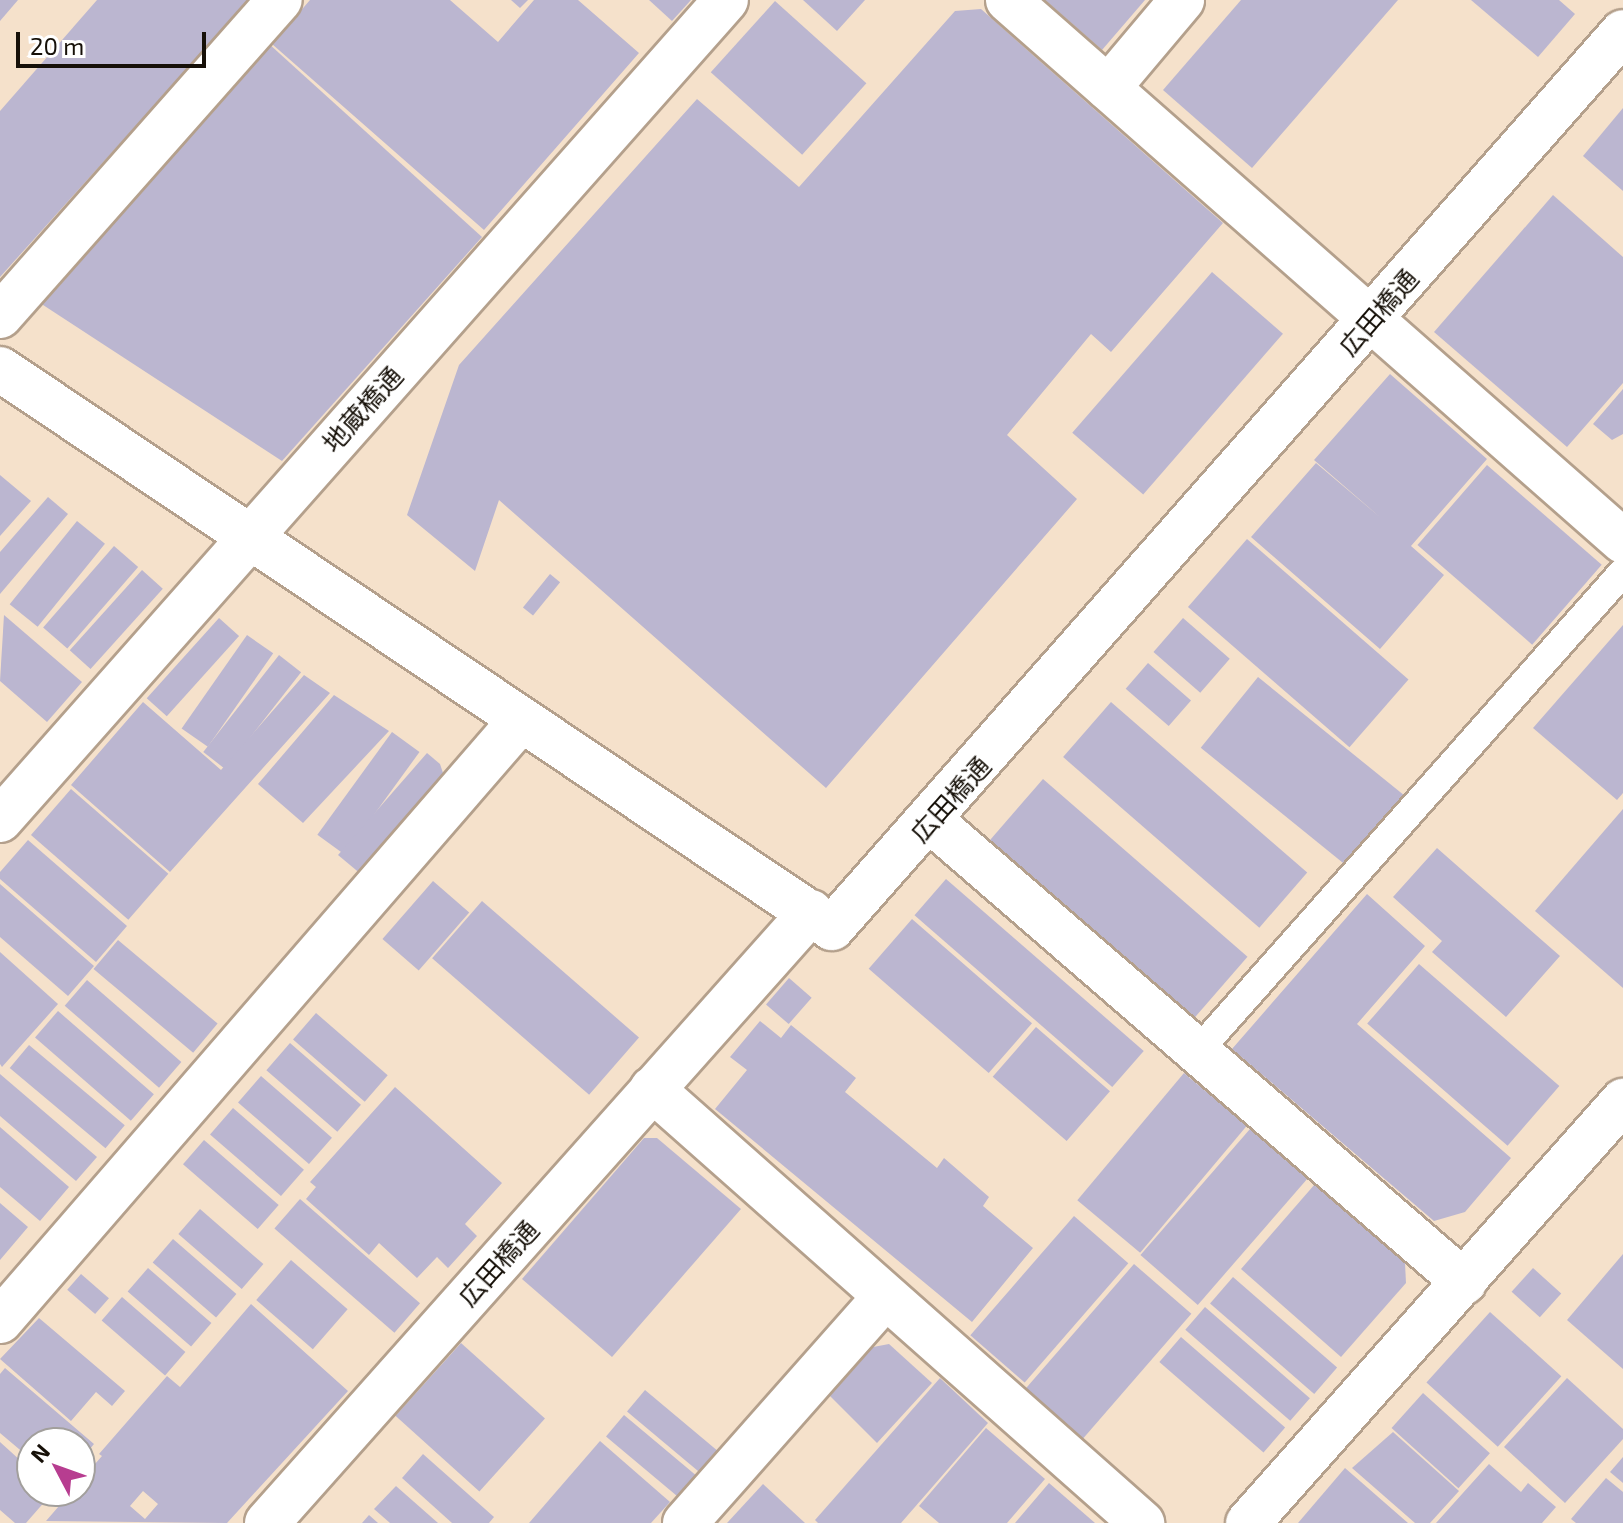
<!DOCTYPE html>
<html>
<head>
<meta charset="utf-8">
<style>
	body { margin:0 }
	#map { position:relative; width:1623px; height:1523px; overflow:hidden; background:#f5e1cb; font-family:"Exo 2","Noto Sans JP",sans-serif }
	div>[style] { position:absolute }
	.building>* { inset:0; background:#bbb6d0; transform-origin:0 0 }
	.roads { filter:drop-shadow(2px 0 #b4a08c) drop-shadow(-2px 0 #b4a08c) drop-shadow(0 2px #b4a08c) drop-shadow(0 -2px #b4a08c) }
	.service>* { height:28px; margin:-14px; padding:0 14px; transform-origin:14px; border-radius:14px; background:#fff }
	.minor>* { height:44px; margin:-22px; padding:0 22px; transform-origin:22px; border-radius:22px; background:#fff }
	.tertiary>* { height:44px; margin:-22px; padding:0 22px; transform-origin:22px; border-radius:22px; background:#fff }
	span { translate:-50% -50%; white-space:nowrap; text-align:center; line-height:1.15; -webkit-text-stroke:6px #fff; paint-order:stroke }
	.street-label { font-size:26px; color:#161008 }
	.north { position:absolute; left:16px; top:1427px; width:80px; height:80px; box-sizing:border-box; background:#fff; border:2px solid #a29f9c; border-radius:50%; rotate:311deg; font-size:22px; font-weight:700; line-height:32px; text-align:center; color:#161008 }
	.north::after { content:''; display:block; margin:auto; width:28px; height:36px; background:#b73d90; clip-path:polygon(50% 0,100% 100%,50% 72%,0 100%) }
	.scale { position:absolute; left:16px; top:32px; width:190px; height:36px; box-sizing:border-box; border:4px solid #161008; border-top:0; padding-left:10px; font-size:24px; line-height:28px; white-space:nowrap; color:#161008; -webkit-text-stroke:6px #fff; paint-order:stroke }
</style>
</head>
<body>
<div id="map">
	<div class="building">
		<i style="clip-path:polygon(0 0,18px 0,0 21px)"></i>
		<i style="clip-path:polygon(97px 0,249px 0,0 277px,0 111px)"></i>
		<i style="clip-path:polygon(310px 0,450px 0,498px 42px,534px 0,578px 0,639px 53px,484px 230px,272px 44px)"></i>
		<i style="clip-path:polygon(511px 0,528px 0,520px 8px)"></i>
		<i style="clip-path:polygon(649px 0,691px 0,672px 21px)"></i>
		<i style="clip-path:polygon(803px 0,865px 0,837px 31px)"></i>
		<i style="clip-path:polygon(1045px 0,1145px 0,1102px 50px)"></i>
		<i style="clip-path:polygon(1241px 0,1398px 0,1252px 168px,1163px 90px)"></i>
		<i style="clip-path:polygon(1471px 0,1559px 0,1575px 14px,1538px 57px)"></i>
		<i style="left:775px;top:1px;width:123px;height:96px;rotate:42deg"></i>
		<i style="clip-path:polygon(981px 9px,1223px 223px,1111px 352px,1091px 334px,1007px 435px,1077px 499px,826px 788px,499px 500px,475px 571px,407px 515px,459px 365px,697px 99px,799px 187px,955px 11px)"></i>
		<i style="clip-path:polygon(268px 43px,482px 237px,282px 461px,40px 303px)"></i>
		<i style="clip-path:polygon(1623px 108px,1623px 191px,1583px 156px)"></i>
		<i style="clip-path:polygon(1553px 195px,1623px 257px,1623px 383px,1567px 447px,1434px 332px)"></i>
		<i style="left:1212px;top:272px;width:94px;height:213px;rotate:41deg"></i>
		<i style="clip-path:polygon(1390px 374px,1487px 459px,1411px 546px,1444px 575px,1380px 649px,1251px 537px,1316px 463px,1381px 518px,1314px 460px)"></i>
		<i style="clip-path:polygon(1623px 389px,1623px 434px,1612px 440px,1593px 424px)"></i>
		<i style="left:1487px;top:465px;width:152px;height:106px;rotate:41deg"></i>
		<i style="clip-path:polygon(0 475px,31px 501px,0 536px)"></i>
		<i style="clip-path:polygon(48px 497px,68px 514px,0 594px,0 552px)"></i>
		<i style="left:77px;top:521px;width:36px;height:107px;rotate:39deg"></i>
		<i style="left:1247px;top:539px;width:214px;height:90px;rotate:41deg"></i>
		<i style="left:114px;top:546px;width:32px;height:108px;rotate:41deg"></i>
		<i style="left:142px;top:570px;width:28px;height:108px;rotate:42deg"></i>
		<i style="left:550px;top:574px;width:13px;height:43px;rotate:39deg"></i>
		<i style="clip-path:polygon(4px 615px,82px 682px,47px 722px,0 681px)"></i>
		<i style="left:219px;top:618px;width:27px;height:108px;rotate:42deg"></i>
		<i style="left:1183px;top:618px;width:62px;height:45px;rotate:41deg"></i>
		<i style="clip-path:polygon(1623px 625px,1623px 793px,1617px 800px,1533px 728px)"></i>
		<i style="left:247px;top:635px;width:32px;height:114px;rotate:35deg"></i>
		<i style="left:279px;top:655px;width:28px;height:123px;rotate:38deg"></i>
		<i style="left:1148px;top:663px;width:57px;height:34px;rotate:41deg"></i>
		<i style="clip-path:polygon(304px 675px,330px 693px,170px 872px,71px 785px,143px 702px,221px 770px)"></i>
		<i style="left:1258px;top:677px;width:188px;height:91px;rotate:39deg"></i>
		<i style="clip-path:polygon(334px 695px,389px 731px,303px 823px,258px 784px)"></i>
		<i style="left:1111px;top:702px;width:260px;height:73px;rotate:41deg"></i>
		<i style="left:392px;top:732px;width:34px;height:127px;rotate:36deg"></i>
		<i style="clip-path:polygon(427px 753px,440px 764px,446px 782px,362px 875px,338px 855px)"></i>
		<i style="left:1043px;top:779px;width:271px;height:83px;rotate:41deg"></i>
		<i style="left:71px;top:789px;width:129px;height:61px;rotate:41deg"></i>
		<i style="clip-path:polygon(1623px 809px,1623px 988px,1535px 911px)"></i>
		<i style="clip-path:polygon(28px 840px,127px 926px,96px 962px,0 879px,0 872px)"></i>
		<i style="clip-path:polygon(1437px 848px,1560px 956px,1506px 1017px,1432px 952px,1442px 941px,1393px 897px)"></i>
		<i style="left:946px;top:879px;width:262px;height:48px;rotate:41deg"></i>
		<i style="left:433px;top:881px;width:48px;height:77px;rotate:41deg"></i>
		<i style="clip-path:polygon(0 884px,94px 966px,68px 996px,0 937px)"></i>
		<i style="clip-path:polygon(1367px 894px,1425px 946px,1357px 1024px,1511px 1158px,1465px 1212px,1434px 1221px,1232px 1049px)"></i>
		<i style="left:482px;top:901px;width:208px;height:76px;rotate:41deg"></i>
		<i style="left:912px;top:919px;width:159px;height:66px;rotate:41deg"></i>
		<i style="left:118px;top:940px;width:130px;height:38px;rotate:40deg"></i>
		<i style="clip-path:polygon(0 952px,58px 1004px,2px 1067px,0 1064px)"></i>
		<i style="left:1419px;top:964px;width:186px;height:79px;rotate:41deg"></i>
		<i style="left:789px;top:978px;width:30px;height:35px;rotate:41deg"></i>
		<i style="left:87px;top:980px;width:125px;height:34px;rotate:41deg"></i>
		<i style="left:58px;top:1011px;width:127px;height:35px;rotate:41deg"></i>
		<i style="left:316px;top:1013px;width:95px;height:35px;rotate:41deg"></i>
		<i style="clip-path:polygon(760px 1021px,781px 1038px,791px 1025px,856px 1078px,845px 1092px,937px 1168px,944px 1158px,989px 1197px,983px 1206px,1033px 1248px,972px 1322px,715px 1109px,747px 1070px,730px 1057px)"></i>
		<i style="left:1036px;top:1027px;width:98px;height:66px;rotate:41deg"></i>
		<i style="left:290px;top:1043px;width:94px;height:36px;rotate:41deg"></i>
		<i style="left:29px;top:1045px;width:125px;height:30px;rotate:40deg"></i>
		<i style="left:1184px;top:1073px;width:82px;height:166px;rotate:40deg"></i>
		<i style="clip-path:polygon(0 1074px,97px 1157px,76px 1181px,0 1116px)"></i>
		<i style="left:261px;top:1076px;width:94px;height:35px;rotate:41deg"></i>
		<i style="clip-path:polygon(395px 1087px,502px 1183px,465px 1224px,477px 1236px,448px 1268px,437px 1257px,417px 1278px,379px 1243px,369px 1255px,306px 1199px,316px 1187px,310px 1182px)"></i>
		<i style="left:233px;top:1108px;width:94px;height:35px;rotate:41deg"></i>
		<i style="clip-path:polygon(0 1127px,69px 1187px,40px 1221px,0 1187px)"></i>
		<i style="left:1250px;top:1129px;width:76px;height:167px;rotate:41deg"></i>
		<i style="clip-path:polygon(644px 1138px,657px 1138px,741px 1209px,612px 1357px,522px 1279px)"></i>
		<i style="left:204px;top:1140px;width:99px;height:32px;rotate:41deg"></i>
		<i style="clip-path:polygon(1315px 1184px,1405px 1263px,1406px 1283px,1341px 1357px,1241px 1269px)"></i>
		<i style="left:300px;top:1199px;width:159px;height:39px;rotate:41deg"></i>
		<i style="clip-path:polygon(0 1203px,28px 1227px,0 1260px)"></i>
		<i style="left:200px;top:1209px;width:84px;height:33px;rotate:41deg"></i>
		<i style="left:1074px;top:1216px;width:72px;height:158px;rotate:41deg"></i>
		<i style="left:173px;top:1239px;width:84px;height:31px;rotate:41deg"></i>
		<i style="clip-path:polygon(1623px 1254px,1623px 1369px,1567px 1320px)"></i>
		<i style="left:291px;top:1260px;width:75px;height:53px;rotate:41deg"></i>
		<i style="left:1134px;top:1264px;width:76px;height:167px;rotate:41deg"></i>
		<i style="left:148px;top:1268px;width:84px;height:31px;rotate:41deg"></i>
		<i style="left:1533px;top:1268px;width:38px;height:32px;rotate:42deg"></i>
		<i style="left:81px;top:1274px;width:37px;height:21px;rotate:41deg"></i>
		<i style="left:1233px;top:1277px;width:138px;height:35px;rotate:41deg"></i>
		<i style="left:122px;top:1297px;width:84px;height:31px;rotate:41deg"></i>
		<i style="clip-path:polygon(evenodd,251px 1304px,348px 1391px,227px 1523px,46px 1521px,72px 1491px,80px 1491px,80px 1481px,102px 1456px,99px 1454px,167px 1376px,180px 1387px,251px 1304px,143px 1491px,158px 1504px,145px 1519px,130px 1506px,143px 1491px)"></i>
		<i style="left:1205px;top:1307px;width:139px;height:30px;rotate:41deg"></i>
		<i style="left:1490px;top:1312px;width:96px;height:95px;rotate:42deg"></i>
		<i style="clip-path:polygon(39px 1318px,125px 1391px,112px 1406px,96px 1392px,71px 1421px,0 1359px)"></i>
		<i style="left:1181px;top:1337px;width:138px;height:33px;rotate:41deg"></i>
		<i style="left:461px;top:1343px;width:113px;height:98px;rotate:42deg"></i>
		<i style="clip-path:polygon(889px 1344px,932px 1383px,877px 1443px,828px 1394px,868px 1348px)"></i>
		<i style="clip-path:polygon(5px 1368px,94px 1444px,80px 1461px,80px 1443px,32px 1443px,32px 1460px,0 1433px,0 1374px)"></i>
		<i style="clip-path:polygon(940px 1378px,988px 1423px,901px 1523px,818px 1523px,815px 1520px)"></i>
		<i style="clip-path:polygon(1567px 1378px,1623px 1429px,1623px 1439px,1565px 1503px,1504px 1447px)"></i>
		<i style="left:645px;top:1390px;width:104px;height:28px;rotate:40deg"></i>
		<i style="left:1423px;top:1393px;width:90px;height:47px;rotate:42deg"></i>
		<i style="left:624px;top:1415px;width:104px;height:28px;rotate:40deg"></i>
		<i style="clip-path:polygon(986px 1428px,1045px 1479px,1007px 1523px,939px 1523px,919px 1506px)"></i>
		<i style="clip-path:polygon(1393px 1432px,1459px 1491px,1430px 1523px,1415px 1523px,1352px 1468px)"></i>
		<i style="clip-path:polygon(600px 1441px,670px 1502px,651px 1523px,529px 1523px)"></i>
		<i style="clip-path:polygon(0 1442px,32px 1471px,32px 1491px,54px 1491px,26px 1523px,15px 1523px,0 1510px)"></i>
		<i style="clip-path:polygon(423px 1454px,494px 1517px,489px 1523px,452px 1523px,402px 1478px)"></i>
		<i style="clip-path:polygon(1623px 1457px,1623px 1483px,1610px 1472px)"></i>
		<i style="clip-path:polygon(1489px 1464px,1521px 1492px,1528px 1483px,1556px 1507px,1542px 1523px,1436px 1523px)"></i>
		<i style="clip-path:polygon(1345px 1468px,1408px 1523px,1298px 1523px)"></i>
		<i style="clip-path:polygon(1606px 1478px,1623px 1492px,1623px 1523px,1576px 1523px,1571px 1519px)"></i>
		<i style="clip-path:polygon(1049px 1483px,1095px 1523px,1015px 1523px)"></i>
		<i style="clip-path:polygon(763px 1484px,805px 1523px,727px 1523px)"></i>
		<i style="clip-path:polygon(396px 1486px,438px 1523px,390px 1523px,374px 1509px)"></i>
		<i style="clip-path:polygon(369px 1515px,378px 1523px,362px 1523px)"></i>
	</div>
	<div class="roads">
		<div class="service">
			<i style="left:1197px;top:1052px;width:642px;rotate:-48.41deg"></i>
		</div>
		<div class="minor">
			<i style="left:1008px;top:0;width:819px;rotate:41.34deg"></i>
			<i style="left:1108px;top:88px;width:115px;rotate:-49.9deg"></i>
			<i style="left:0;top:316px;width:422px;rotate:-48.5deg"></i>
			<i style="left:0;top:820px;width:1095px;rotate:-48.48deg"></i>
			<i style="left:931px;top:821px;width:705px;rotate:40.86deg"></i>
			<i style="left:652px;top:1089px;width:655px;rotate:41.53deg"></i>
			<i style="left:0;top:1321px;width:795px;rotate:-49.08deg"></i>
			<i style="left:267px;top:1523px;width:818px;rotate:-48.32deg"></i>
			<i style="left:685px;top:1523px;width:300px;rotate:-48.5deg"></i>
			<i style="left:1248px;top:1523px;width:565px;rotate:-48.37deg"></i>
		</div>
		<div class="tertiary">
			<i style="left:0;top:369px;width:1002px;rotate:33.9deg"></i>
			<i style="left:832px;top:928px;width:1195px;rotate:-48.56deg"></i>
		</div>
	</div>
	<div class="street-label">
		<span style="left:1378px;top:312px;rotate:-49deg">広田橋通</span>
		<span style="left:362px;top:409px;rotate:-48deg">地蔵橋通</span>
		<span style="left:950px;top:799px;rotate:-48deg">広田橋通</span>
		<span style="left:498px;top:1263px;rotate:-48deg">広田橋通</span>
	</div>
	<div class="north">N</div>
	<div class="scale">20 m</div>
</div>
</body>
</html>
